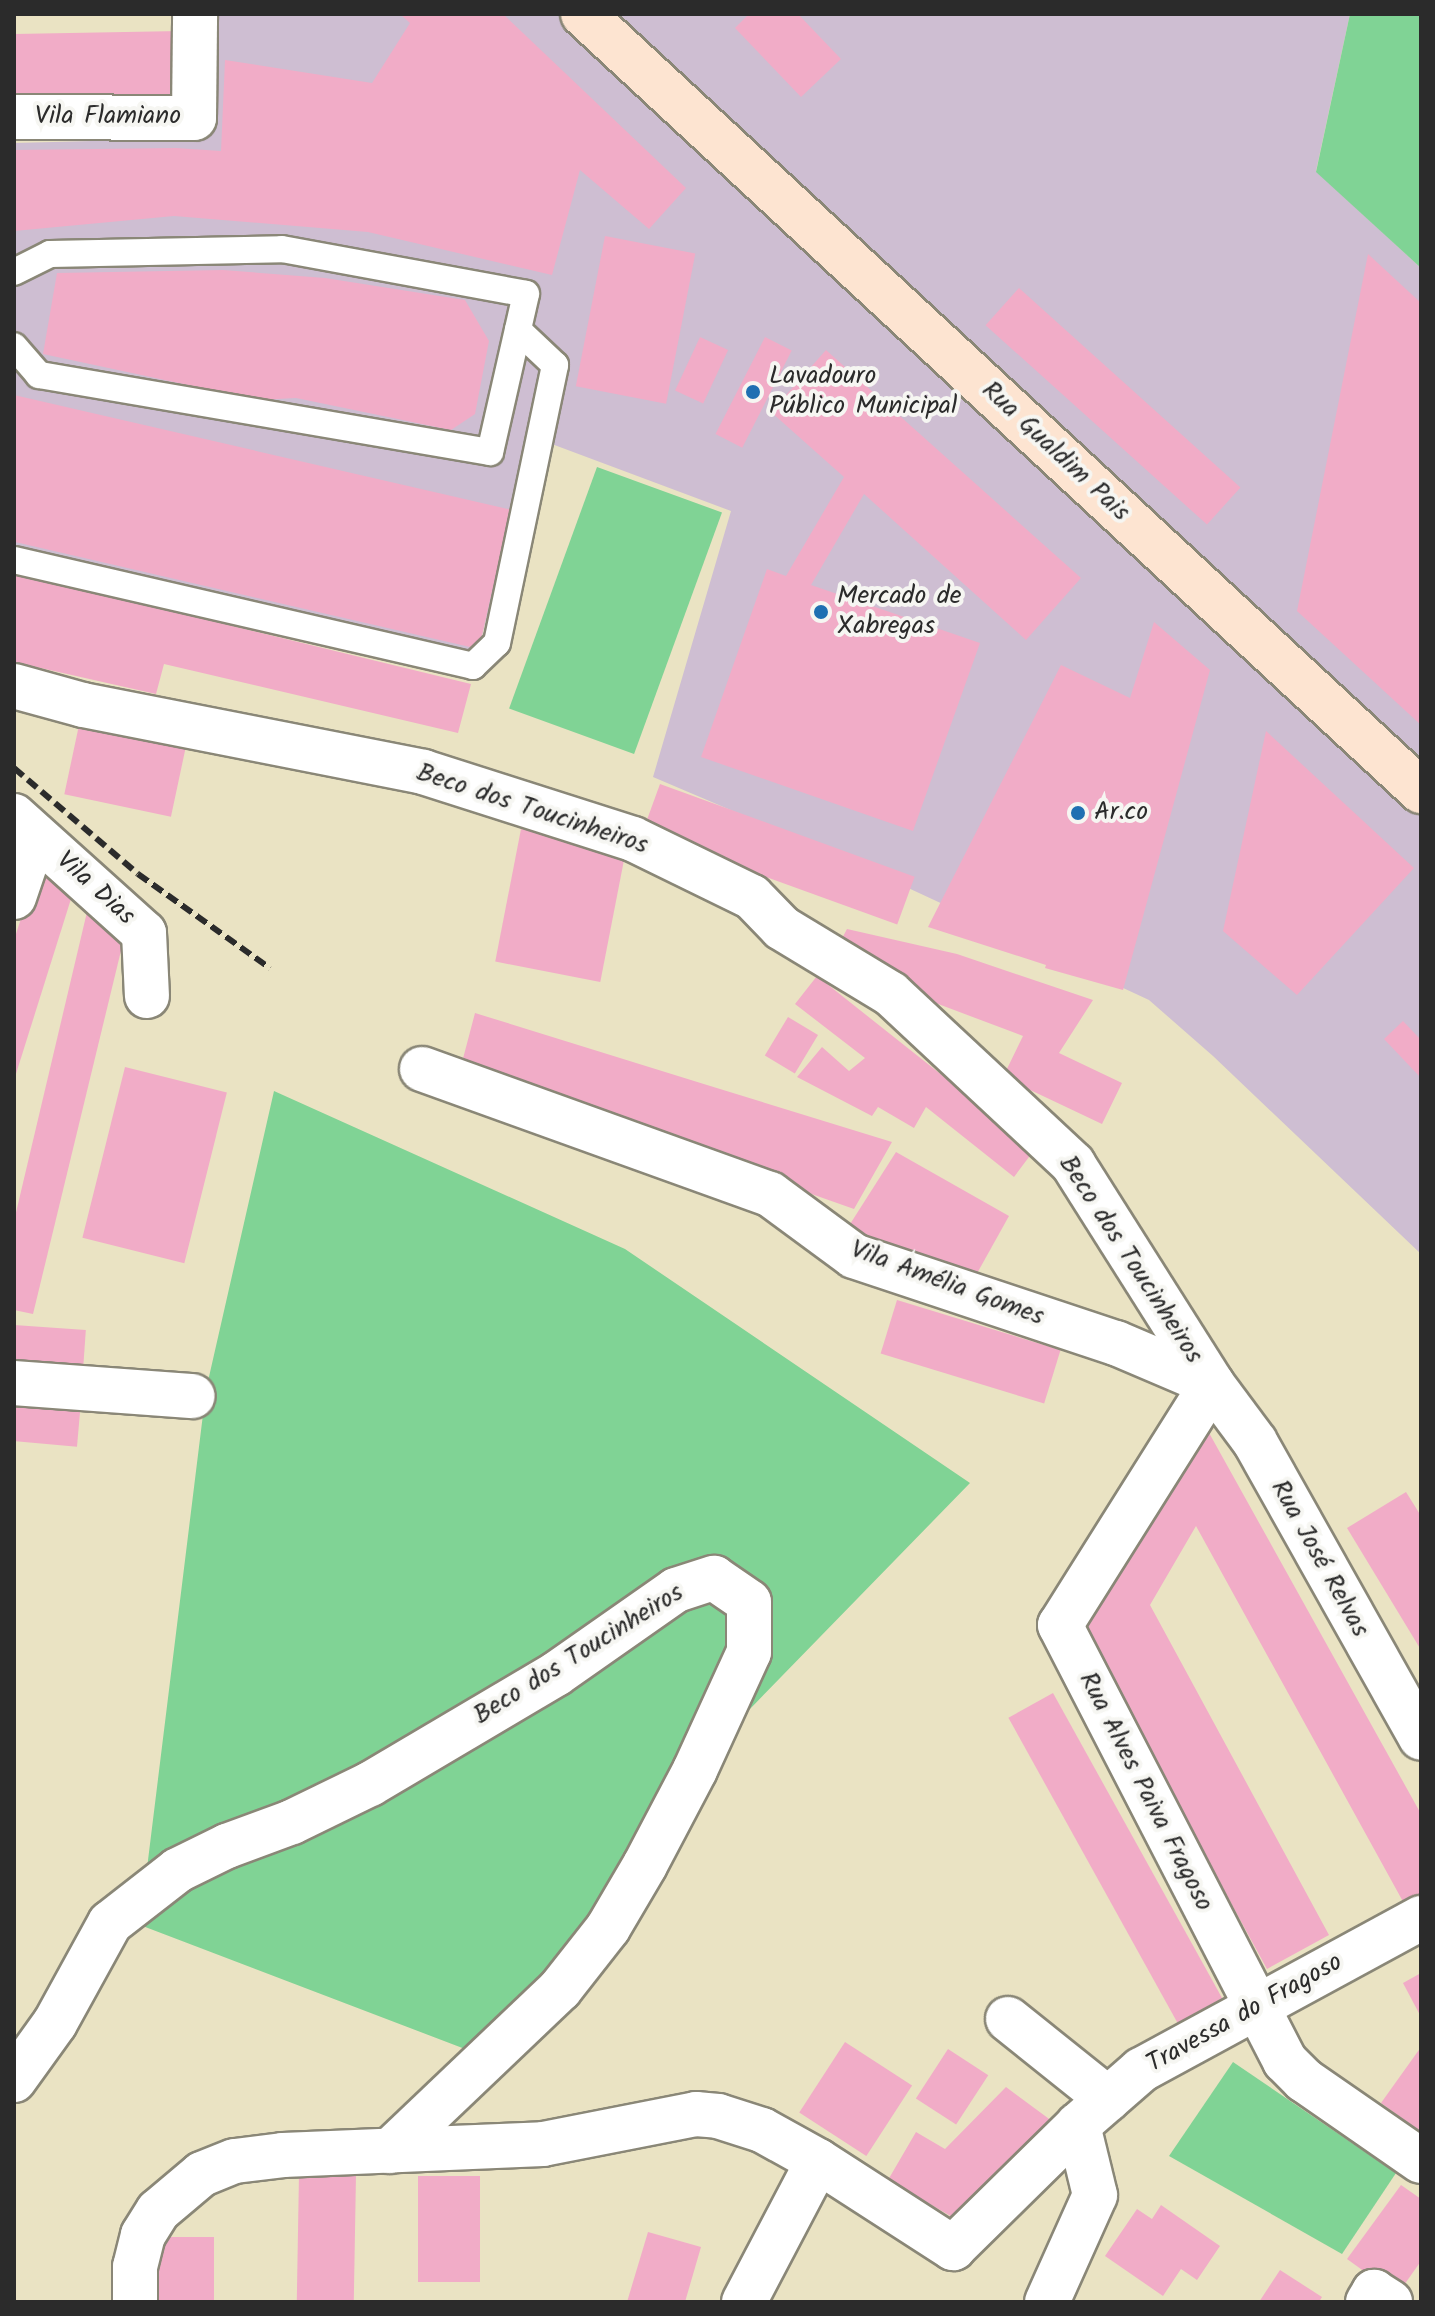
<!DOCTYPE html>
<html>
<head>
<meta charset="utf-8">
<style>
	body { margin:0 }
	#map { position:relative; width:1435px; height:2316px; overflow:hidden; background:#eae3c3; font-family:Kalam,sans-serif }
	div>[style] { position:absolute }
	.industrial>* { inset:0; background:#cebed2 }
	.green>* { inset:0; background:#80d395; transform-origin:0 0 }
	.building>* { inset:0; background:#f1acc7; transform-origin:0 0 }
	.roads { filter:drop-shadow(2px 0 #8a8777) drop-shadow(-2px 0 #8a8777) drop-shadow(0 2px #8a8777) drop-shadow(0 -2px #8a8777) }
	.lane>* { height:26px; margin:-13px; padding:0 13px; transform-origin:13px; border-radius:13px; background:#fff }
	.street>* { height:44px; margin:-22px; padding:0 22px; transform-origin:22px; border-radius:22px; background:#fff }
	.secondary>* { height:44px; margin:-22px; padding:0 22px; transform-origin:22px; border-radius:22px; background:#fde4d1 }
	.rail>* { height:6px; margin-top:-3px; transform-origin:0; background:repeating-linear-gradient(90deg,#2b2b2b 0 12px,transparent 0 18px) }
	.dots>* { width:22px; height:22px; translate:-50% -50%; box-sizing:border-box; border:4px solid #f6f6f2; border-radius:50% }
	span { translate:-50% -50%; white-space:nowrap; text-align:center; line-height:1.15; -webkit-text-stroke:8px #f6f6f2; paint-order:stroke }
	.street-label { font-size:26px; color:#2b2b2b }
	.poi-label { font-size:26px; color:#2b2b2b }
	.left { translate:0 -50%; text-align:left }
	.frame { position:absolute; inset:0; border:16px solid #2b2b2b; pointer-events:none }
</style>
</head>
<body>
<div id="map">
	<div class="industrial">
		<i style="clip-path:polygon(211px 14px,1350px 14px,1316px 171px,1421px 268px,1421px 1254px,1213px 1056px,1149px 1000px,848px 860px,653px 777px,731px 511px,533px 437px,477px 655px,14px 548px,14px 143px,208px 138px)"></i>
	</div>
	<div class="green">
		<i style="clip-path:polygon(1350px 14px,1421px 14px,1421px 268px,1316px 172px)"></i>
		<i style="left:597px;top:467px;width:133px;height:257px;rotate:20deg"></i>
		<i style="clip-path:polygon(274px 1091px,625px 1249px,970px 1483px,748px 1711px,668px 1867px,507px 2065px,140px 1925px,206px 1390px)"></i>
		<i style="clip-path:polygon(1233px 2062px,1396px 2173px,1342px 2254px,1169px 2156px)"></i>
	</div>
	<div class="building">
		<i style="clip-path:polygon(400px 14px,503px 14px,686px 188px,649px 229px,580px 170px,552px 275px,368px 232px,174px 216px,14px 231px,14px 150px,176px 148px,221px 151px,225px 60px,372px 83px,410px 23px)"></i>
		<i style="clip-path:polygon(749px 14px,798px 14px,841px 59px,801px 97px,735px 28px)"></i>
		<i style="left:181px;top:31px;width:76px;height:167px;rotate:89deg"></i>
		<i style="left:605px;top:236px;width:92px;height:153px;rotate:11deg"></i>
		<i style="clip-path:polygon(1368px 254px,1421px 303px,1421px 725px,1297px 611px)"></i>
		<i style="clip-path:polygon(223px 270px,325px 278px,465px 300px,489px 341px,475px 414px,451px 430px,296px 398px,258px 400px,43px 354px,57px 273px)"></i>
		<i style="left:1019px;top:288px;width:298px;height:50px;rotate:42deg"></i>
		<i style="left:700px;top:337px;width:31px;height:59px;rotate:25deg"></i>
		<i style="left:765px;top:337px;width:30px;height:109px;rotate:27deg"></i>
		<i style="clip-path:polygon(826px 350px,1081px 578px,1026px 640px,864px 494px,811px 585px,980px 643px,913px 831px,701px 757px,767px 569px,786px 576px,844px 477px,771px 412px)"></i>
		<i style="left:14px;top:395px;width:510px;height:143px;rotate:13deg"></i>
		<i style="clip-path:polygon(14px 573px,471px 684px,458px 733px,164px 664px,156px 694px,14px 662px)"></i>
		<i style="clip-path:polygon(1154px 622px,1210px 670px,1123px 990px,1045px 968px,1046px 965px,928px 927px,1061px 665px,1130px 698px)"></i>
		<i style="left:82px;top:711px;width:109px;height:85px;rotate:12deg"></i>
		<i style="clip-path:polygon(1266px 731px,1414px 868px,1297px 995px,1223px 931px)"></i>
		<i style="left:660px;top:784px;width:271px;height:51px;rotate:20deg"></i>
		<i style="left:521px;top:829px;width:107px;height:135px;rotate:11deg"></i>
		<i style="clip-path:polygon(43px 851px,76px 883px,15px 1077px,14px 940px)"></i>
		<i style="clip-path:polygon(91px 895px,126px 930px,33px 1314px,14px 1310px,14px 1221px)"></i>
		<i style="clip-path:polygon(847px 929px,957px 954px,1093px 1000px,1059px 1053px,1122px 1083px,1102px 1124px,1003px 1077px,1023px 1036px,933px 1002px,839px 944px)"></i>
		<i style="clip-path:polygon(817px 976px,1035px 1149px,1014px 1177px,926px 1107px,914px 1128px,878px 1107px,872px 1116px,797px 1077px,822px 1047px,849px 1071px,865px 1058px,795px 1004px)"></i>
		<i style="clip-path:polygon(475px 1013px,707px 1085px,892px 1142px,854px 1209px,460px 1070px)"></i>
		<i style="left:788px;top:1017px;width:35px;height:45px;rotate:31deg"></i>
		<i style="clip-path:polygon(1403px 1021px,1421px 1040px,1421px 1078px,1384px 1039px)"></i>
		<i style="left:125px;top:1067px;width:105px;height:176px;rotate:14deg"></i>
		<i style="clip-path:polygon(896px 1152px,1009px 1216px,975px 1277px,845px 1232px)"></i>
		<i style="left:897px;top:1300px;width:171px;height:56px;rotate:17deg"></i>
		<i style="left:14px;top:1325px;width:72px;height:42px;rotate:4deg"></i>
		<i style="left:14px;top:1398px;width:67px;height:43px;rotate:5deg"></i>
		<i style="clip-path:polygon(1203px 1422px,1421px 1814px,1421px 1899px,1406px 1907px,1196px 1526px,1150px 1605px,1329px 1935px,1267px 1969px,1083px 1632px)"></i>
		<i style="clip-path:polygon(1406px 1492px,1421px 1516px,1421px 1650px,1347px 1528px)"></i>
		<i style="left:1053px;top:1693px;width:349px;height:51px;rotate:61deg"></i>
		<i style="clip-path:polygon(1421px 1973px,1421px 2017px,1403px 1983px)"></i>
		<i style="left:845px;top:2042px;width:80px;height:84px;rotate:33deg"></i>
		<i style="clip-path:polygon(1421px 2047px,1421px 2132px,1381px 2103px)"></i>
		<i style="left:948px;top:2049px;width:48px;height:59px;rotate:33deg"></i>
		<i style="clip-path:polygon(1006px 2087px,1056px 2124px,961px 2222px,888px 2180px,916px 2132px,945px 2149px)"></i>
		<i style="left:299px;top:2174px;width:57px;height:128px;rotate:1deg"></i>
		<i style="left:418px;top:2176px;width:62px;height:106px"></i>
		<i style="clip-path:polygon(1401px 2185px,1421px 2199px,1421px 2261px,1397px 2295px,1347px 2259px)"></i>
		<i style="clip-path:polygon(1161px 2205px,1220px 2246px,1197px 2280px,1181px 2269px,1163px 2296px,1105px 2256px,1137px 2209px,1152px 2219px)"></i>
		<i style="clip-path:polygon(648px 2232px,701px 2247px,685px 2302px,627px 2302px)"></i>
		<i style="left:158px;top:2237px;width:56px;height:65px"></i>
		<i style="clip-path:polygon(1280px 2270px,1322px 2297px,1319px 2302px,1259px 2302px)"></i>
	</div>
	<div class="roads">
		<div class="lane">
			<i style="left:14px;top:272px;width:40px;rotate:-26.6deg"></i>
			<i style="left:50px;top:254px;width:232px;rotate:-1.2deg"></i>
			<i style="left:282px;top:249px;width:248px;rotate:10.4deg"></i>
			<i style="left:526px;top:294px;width:162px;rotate:102.8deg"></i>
			<i style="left:490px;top:452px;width:458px;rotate:-170.3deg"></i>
			<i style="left:39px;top:375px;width:38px;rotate:-131deg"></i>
			<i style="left:14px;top:560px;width:471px;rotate:13deg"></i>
			<i style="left:473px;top:666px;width:33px;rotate:-44deg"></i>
			<i style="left:497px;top:643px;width:284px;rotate:-78.2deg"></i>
			<i style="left:555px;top:365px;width:51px;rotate:-136.6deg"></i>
		</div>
		<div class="street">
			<i style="left:14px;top:117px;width:180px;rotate:0.3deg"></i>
			<i style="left:194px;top:118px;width:104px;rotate:-89.4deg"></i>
			<i style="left:14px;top:686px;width:72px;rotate:15.4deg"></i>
			<i style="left:83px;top:705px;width:347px;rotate:11.1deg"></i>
			<i style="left:423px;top:772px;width:220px;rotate:17.7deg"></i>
			<i style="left:633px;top:839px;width:132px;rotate:26deg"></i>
			<i style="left:752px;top:897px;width:43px;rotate:45.9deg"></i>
			<i style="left:782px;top:928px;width:127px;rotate:31.2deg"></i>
			<i style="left:891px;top:994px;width:249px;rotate:43deg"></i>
			<i style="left:1073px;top:1164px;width:260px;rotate:57.7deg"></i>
			<i style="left:1212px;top:1384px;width:72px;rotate:53.4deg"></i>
			<i style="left:1255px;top:1442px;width:339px;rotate:60.7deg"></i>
			<i style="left:14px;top:816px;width:175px;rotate:42deg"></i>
			<i style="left:144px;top:933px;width:63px;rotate:87.3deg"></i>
			<i style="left:14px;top:897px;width:65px;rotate:-71.3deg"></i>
			<i style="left:422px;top:1069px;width:370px;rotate:19.8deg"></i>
			<i style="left:770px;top:1194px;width:104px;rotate:36.4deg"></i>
			<i style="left:854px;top:1256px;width:276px;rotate:18.4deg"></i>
			<i style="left:1116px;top:1343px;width:104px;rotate:23.1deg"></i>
			<i style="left:14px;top:1383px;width:179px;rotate:4.2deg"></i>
			<i style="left:1212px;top:1384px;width:285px;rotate:122.2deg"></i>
			<i style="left:1060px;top:1625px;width:491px;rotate:62.7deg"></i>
			<i style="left:1285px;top:2061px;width:27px;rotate:45deg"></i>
			<i style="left:1304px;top:2080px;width:142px;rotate:34.7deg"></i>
			<i style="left:1008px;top:2019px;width:128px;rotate:38.7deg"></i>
			<i style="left:14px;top:2080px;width:70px;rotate:-54.3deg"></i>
			<i style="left:55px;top:2023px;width:114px;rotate:-61.2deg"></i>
			<i style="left:110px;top:1923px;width:86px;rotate:-37.9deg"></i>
			<i style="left:178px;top:1870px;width:55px;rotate:-26.1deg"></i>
			<i style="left:227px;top:1846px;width:69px;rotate:-20.3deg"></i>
			<i style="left:292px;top:1822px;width:87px;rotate:-26deg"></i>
			<i style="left:370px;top:1784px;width:216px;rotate:-30.6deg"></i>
			<i style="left:556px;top:1674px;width:146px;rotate:-35deg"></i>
			<i style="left:676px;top:1590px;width:40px;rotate:-18deg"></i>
			<i style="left:714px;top:1578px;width:42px;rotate:34.4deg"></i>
			<i style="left:749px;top:1602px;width:50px;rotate:90deg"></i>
			<i style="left:749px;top:1652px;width:130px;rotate:114.6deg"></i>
			<i style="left:695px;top:1770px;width:107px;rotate:117.8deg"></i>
			<i style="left:645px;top:1865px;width:73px;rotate:120.4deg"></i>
			<i style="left:608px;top:1928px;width:78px;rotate:128.2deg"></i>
			<i style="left:560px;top:1989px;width:235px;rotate:136.4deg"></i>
			<i style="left:135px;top:2302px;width:35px;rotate:-90deg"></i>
			<i style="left:135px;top:2267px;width:33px;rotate:-76deg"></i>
			<i style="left:143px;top:2235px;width:28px;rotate:-58deg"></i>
			<i style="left:158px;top:2211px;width:57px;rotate:-40.1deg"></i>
			<i style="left:202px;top:2174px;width:35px;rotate:-22deg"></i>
			<i style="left:235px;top:2161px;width:48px;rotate:-7.1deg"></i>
			<i style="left:283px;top:2155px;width:260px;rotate:-2.4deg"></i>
			<i style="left:543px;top:2144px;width:156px;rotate:-11.1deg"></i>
			<i style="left:696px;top:2114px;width:22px;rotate:5deg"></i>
			<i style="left:718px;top:2116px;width:46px;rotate:17.7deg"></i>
			<i style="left:762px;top:2130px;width:64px;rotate:29deg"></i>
			<i style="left:818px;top:2161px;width:161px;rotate:32.8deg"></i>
			<i style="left:953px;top:2248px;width:175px;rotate:-44.5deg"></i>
			<i style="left:1078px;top:2125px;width:84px;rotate:-41.1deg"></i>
			<i style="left:1141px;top:2070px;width:319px;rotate:-28.5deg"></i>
			<i style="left:744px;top:2302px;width:159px;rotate:-62.3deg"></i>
			<i style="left:1047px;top:2302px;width:117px;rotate:-65.8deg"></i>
			<i style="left:1095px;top:2195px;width:72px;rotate:-103.7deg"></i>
			<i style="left:1368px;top:2302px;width:12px;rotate:-59deg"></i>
			<i style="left:1374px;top:2292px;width:19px;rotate:32deg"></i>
		</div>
		<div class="secondary">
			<i style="left:583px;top:14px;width:1143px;rotate:42.84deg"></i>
		</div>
	</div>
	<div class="rail">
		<i style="left:14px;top:768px;width:163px;rotate:40.5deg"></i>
		<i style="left:138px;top:874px;width:162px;rotate:35.5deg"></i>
	</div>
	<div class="dots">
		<i style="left:753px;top:392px;background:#1f6fb2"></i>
		<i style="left:821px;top:612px;background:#1f6fb2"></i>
		<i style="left:1078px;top:813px;background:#1f6fb2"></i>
	</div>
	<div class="street-label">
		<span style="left:108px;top:117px">Vila Flamiano</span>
		<span style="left:1055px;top:452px;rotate:43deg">Rua Gualdim Pais</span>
		<span style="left:532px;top:810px;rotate:18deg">Beco dos Toucinheiros</span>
		<span style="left:95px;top:889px;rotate:42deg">Vila Dias</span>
		<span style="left:1130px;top:1260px;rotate:57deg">Beco dos Toucinheiros</span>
		<span style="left:947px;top:1284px;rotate:20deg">Vila Amélia Gomes</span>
		<span style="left:1319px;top:1559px;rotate:61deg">Rua José Relvas</span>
		<span style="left:579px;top:1655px;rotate:-32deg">Beco dos Toucinheiros</span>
		<span style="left:1145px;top:1792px;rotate:63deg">Rua Alves Paiva Fragoso</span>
		<span style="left:1245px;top:2014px;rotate:-29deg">Travessa do Fragoso</span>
	</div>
	<div class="poi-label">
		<span class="left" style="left:769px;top:392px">Lavadouro<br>Público Municipal</span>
		<span class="left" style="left:837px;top:612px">Mercado de<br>Xabregas</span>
		<span class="left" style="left:1094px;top:813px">Ar.co</span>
	</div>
	<div class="frame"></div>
</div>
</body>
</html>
